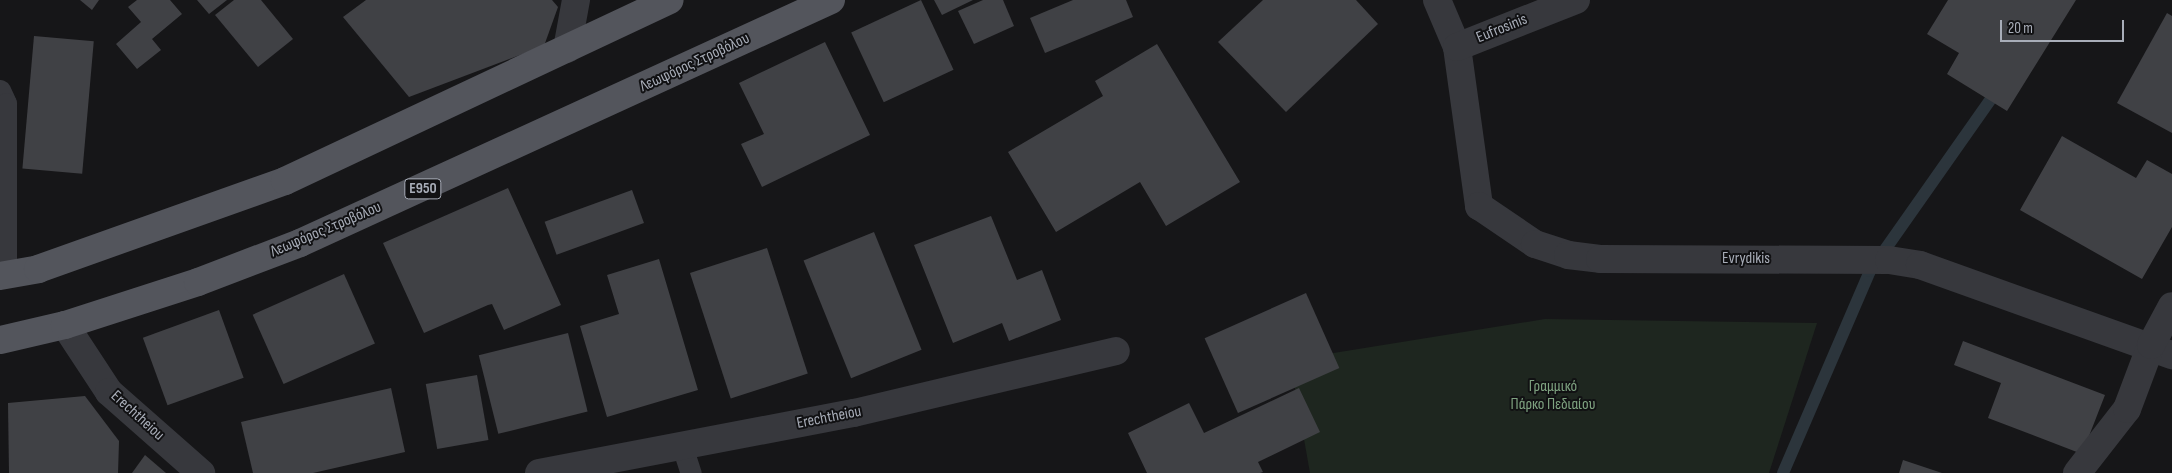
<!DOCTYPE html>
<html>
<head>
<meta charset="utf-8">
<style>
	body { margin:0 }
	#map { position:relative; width:2172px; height:473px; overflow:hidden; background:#161618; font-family:"Sofia Sans Condensed",sans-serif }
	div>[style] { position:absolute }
	.green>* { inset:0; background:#1e261f }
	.stream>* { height:12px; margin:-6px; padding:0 6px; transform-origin:6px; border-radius:6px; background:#2c353c }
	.building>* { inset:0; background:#404145; transform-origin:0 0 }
	.lane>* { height:21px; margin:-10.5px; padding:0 10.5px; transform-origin:10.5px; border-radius:10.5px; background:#37383d }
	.street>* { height:28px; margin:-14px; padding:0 14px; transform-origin:14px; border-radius:14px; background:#37383d }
	.primary>* { height:28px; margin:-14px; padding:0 14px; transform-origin:14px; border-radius:14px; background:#53555c }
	span { translate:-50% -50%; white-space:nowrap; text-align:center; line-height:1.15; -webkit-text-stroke:4px #111113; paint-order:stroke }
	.shield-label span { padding:1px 4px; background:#111113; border:1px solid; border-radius:4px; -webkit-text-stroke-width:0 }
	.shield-label { font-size:15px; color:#a8adb8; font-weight:700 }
	.street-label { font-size:16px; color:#a8adb8 }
	.park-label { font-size:16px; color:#7fa381 }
	.scale { position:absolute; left:2000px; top:20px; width:124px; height:22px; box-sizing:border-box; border:2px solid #a8adb8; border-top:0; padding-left:6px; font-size:15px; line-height:18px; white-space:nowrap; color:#a8adb8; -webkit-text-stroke:4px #111113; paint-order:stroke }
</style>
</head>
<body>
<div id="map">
	<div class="green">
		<i style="clip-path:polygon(1545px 319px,1817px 323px,1769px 473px,1310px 473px,1290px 360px)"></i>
	</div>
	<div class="stream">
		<i style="left:1783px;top:473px;width:220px;rotate:-66.7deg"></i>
		<i style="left:1870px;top:271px;width:226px;rotate:-54.9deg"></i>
	</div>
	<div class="building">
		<i style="clip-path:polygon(80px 0,99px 0,92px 10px)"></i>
		<i style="clip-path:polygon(137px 0,170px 0,182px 14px,152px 39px,161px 50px,137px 69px,116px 44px,141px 22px,128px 7px)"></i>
		<i style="clip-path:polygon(197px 0,227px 0,209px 14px)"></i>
		<i style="clip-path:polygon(234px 0,261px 0,293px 39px,258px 67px,215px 15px)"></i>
		<i style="clip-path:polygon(366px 0,552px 0,558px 7px,544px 46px,409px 97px,343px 17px)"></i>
		<i style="left:921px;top:0;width:77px;height:77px;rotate:65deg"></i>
		<i style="clip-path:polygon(934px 0,973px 0,942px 15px)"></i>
		<i style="clip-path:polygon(983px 0,1003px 0,1014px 26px,974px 44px,958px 11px)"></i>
		<i style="clip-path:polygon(1073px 0,1126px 0,1133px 17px,1045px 53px,1030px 18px)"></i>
		<i style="clip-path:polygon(1263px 0,1356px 0,1378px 24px,1286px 112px,1218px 42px)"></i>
		<i style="clip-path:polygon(1948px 0,2076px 0,2007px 111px,1947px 74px,1959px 53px,1927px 34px)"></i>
		<i style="clip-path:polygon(2167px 13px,2172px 16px,2172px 133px,2117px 103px)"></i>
		<i style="left:34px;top:36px;width:60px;height:133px;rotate:5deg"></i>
		<i style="clip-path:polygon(825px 42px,870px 135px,762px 187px,741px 144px,764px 134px,739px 83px)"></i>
		<i style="clip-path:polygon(1157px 44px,1240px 182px,1166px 226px,1140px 182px,1056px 232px,1008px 152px,1103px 96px,1095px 81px)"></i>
		<i style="clip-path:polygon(2062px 136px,2136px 178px,2147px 160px,2172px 174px,2172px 227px,2142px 279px,2020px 210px)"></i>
		<i style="clip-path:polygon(508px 188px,561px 305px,504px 330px,492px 304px,488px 305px,424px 333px,383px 243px)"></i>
		<i style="left:632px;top:190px;width:35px;height:93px;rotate:70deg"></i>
		<i style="clip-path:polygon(991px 216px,1017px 280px,1042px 270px,1061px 320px,1009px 341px,1002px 323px,953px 343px,914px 245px)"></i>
		<i style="left:874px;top:232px;width:127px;height:76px;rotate:68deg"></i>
		<i style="left:767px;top:248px;width:132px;height:81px;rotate:72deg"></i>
		<i style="clip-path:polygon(659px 259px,698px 390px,607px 417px,580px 326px,619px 314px,607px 275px)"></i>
		<i style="left:344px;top:274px;width:76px;height:100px;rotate:66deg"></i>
		<i style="left:1306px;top:293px;width:82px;height:111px;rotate:66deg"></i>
		<i style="left:219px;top:310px;width:72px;height:81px;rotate:70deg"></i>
		<i style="left:568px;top:333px;width:81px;height:92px;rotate:76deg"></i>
		<i style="clip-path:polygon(1963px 341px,2105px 395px,2082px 454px,1988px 418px,2001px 383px,1954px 365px)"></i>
		<i style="left:477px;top:375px;width:66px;height:52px;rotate:80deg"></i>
		<i style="clip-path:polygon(391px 388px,405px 452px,313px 473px,253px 473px,241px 422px)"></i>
		<i style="clip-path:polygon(1299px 388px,1320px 432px,1258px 462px,1263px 472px,1260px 473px,1147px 473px,1128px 433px,1189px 403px,1204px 433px)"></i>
		<i style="clip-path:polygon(85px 396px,119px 441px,118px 473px,9px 473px,8px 403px)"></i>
		<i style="clip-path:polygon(145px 455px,166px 473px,132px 473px)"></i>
		<i style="clip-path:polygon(1903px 460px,1942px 473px,1899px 473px)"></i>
	</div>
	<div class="lane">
		<i style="left:0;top:90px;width:14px;rotate:65deg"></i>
		<i style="left:6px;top:103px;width:172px;rotate:90deg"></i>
		<i style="left:682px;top:446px;width:28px;rotate:72deg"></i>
	</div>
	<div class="street">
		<i style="left:1437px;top:0;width:51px;rotate:66.9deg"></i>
		<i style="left:1457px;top:47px;width:161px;rotate:82.1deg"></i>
		<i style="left:1479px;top:206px;width:68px;rotate:34.2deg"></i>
		<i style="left:1535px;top:244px;width:35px;rotate:18deg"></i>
		<i style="left:1568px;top:255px;width:32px;rotate:7deg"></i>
		<i style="left:1600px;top:259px;width:289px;rotate:0.2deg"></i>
		<i style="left:1889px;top:260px;width:31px;rotate:9deg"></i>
		<i style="left:1920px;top:265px;width:268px;rotate:19.7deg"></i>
		<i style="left:1457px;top:47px;width:128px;rotate:-21.6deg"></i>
		<i style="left:567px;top:49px;width:50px;rotate:-79.6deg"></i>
		<i style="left:65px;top:325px;width:80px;rotate:56.7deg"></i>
		<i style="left:109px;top:392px;width:123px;rotate:41.4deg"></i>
		<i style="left:539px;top:473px;width:321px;rotate:-10.8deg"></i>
		<i style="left:854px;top:413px;width:269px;rotate:-13.3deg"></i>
		<i style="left:2077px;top:473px;width:81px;rotate:-52deg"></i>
		<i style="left:2127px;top:409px;width:68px;rotate:-69.4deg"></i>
		<i style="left:2151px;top:345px;width:44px;rotate:-61.7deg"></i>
	</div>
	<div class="primary">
		<i style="left:0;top:276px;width:39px;rotate:-10deg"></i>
		<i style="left:38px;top:269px;width:262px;rotate:-19.6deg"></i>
		<i style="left:285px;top:181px;width:425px;rotate:-25.2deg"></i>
		<i style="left:0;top:340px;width:67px;rotate:-13deg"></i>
		<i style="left:65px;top:325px;width:140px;rotate:-17.9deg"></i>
		<i style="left:198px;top:282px;width:109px;rotate:-20.9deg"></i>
		<i style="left:300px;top:243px;width:584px;rotate:-24.59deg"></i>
	</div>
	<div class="shield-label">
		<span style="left:423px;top:189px">E950</span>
	</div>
	<div class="street-label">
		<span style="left:1502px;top:29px;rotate:-22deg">Eufrosinis</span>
		<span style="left:695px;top:63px;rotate:-25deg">Λεωφόρος Στροβόλου</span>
		<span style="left:326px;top:230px;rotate:-23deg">Λεωφόρος Στροβόλου</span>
		<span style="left:1746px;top:259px">Evrydikis</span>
		<span style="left:137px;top:416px;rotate:42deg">Erechtheiou</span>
		<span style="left:829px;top:418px;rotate:-11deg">Erechtheiou</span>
	</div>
	<div class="park-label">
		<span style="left:1553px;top:396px">Γραμμικό<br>Πάρκο Πεδιαίου</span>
	</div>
	<div class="scale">20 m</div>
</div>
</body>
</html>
